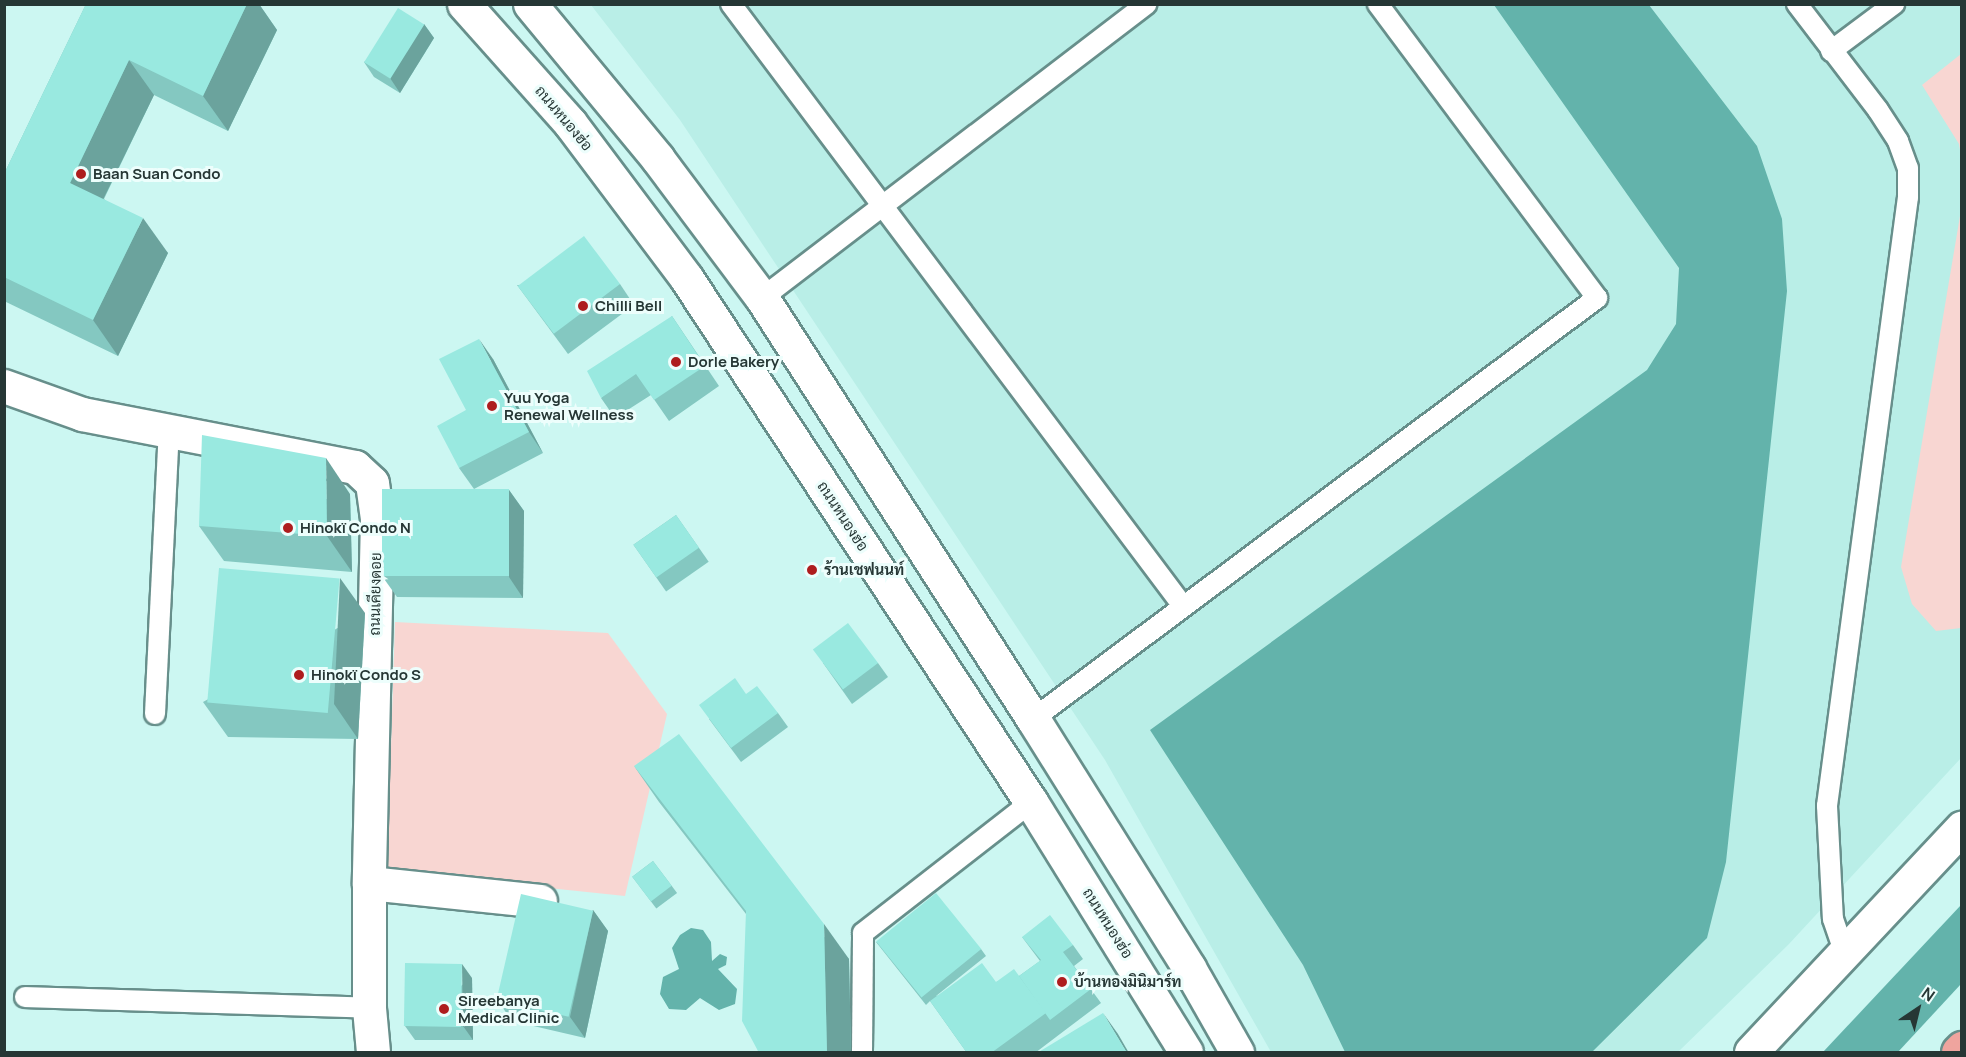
<!DOCTYPE html>
<html>
<head>
<meta charset="utf-8">
<style>
	body { margin:0 }
	#map { position:relative; width:1966px; height:1057px; overflow:hidden; background:#ccf7f2; font-family:Manrope,Sarabun,sans-serif }
	div>[style] { position:absolute }
	.built>* { inset:0; background:#b9eee7 }
	.green>* { inset:0; background:#f8d6d2 }
	.water>* { inset:0; background:#63b3ab }
	.roads { filter:drop-shadow(2px 0 #678f8b) drop-shadow(-2px 0 #678f8b) drop-shadow(0 2px #678f8b) drop-shadow(0 -2px #678f8b) }
	.lane>* { height:20px; margin:-10px; padding:0 10px; transform-origin:10px; border-radius:10px; background:#fff }
	.street>* { height:33px; margin:-16.5px; padding:0 16.5px; transform-origin:16.5px; border-radius:16.5px; background:#fff }
	.secondary>* { height:33px; margin:-16.5px; padding:0 16.5px; transform-origin:16.5px; border-radius:16.5px; background:#fff }
	.primary>* { height:33px; margin:-16.5px; padding:0 16.5px; transform-origin:16.5px; border-radius:16.5px; background:#efa49e }
	.wall>* { inset:0; background:#84c8c1; transform-origin:0 0 }
	.shaded-wall>* { inset:0; background:#6ba39d }
	.building>* { inset:0; background:#99e9e0; transform-origin:0 0 }
	.dots>* { width:16px; height:16px; translate:-50% -50%; box-sizing:border-box; border:3px solid #edfefc; border-radius:50% }
	span { translate:-50% -50%; white-space:nowrap; text-align:center; line-height:1.15; -webkit-text-stroke:6px #edfefc; paint-order:stroke }
	.street-label { font-size:15px; color:#263735 }
	.poi-label { font-size:15px; color:#263735; font-weight:700 }
	.left { translate:0 -50%; text-align:left }
	.frame { position:absolute; inset:0; border:6px solid #263735; pointer-events:none }
	.north { position:absolute; left:1888px; top:979px; width:60px; height:60px; -webkit-text-stroke:4px #edfefc; paint-order:stroke; rotate:35deg; font-size:16px; font-weight:700; line-height:24px; text-align:center; color:#263735 }
	.north::after { content:''; display:block; margin:auto; width:21px; height:27px; background:#263735; clip-path:polygon(50% 0,100% 100%,50% 72%,0 100%) }
</style>
</head>
<body>
<div id="map">
	<div class="built">
		<i style="clip-path:polygon(591px 5px,1961px 5px,1961px 758px,1789px 944px,1678px 1052px,1271px 1052px,1105px 760px,680px 120px)"></i>
	</div>
	<div class="green">
		<i style="clip-path:polygon(1961px 54px,1961px 156px,1959px 144px,1922px 85px)"></i>
		<i style="clip-path:polygon(1961px 210px,1961px 628px,1936px 631px,1912px 604px,1901px 567px)"></i>
		<i style="clip-path:polygon(395px 622px,608px 633px,667px 714px,625px 896px,387px 871px)"></i>
	</div>
	<div class="water">
		<i style="clip-path:polygon(1494px 5px,1649px 5px,1757px 146px,1782px 219px,1787px 291px,1726px 862px,1707px 938px,1592px 1052px,1345px 1052px,1303px 965px,1150px 730px,1647px 370px,1676px 324px,1679px 268px)"></i>
		<i style="clip-path:polygon(1961px 905px,1961px 984px,1898px 1052px,1823px 1052px)"></i>
		<i style="clip-path:polygon(691px 928px,703px 930px,711px 942px,712px 961px,720px 954px,727px 957px,726px 965px,718px 969px,737px 989px,735px 1004px,719px 1010px,700px 998px,686px 1010px,669px 1009px,660px 994px,663px 977px,679px 969px,672px 948px,680px 935px)"></i>
	</div>
	<div class="roads">
		<div class="lane">
			<i style="left:731px;top:4px;width:753px;rotate:53.1deg"></i>
			<i style="left:1797px;top:4px;width:133px;rotate:52.6deg"></i>
			<i style="left:1878px;top:110px;width:37px;rotate:57deg"></i>
			<i style="left:1898px;top:141px;width:29px;rotate:70deg"></i>
			<i style="left:1908px;top:168px;width:29px;rotate:90deg"></i>
			<i style="left:1908px;top:197px;width:614px;rotate:97.58deg"></i>
			<i style="left:1827px;top:806px;width:113px;rotate:87deg"></i>
			<i style="left:1833px;top:919px;width:34px;rotate:71deg"></i>
			<i style="left:1831px;top:51px;width:79px;rotate:-36.7deg"></i>
			<i style="left:762px;top:298px;width:484px;rotate:-37.4deg"></i>
			<i style="left:155px;top:714px;width:283px;rotate:-87.2deg"></i>
			<i style="left:1033px;top:719px;width:704px;rotate:-36.74deg"></i>
			<i style="left:1597px;top:298px;width:367px;rotate:-126.7deg"></i>
			<i style="left:25px;top:997px;width:344px;rotate:1.8deg"></i>
			<i style="left:862px;top:1052px;width:119px;rotate:-89.5deg"></i>
			<i style="left:863px;top:933px;width:213px;rotate:-37.9deg"></i>
		</div>
		<div class="street">
			<i style="left:4px;top:386px;width:83px;rotate:19.7deg"></i>
			<i style="left:82px;top:414px;width:278px;rotate:11deg"></i>
			<i style="left:355px;top:467px;width:23px;rotate:43deg"></i>
			<i style="left:372px;top:483px;width:35px;rotate:82deg"></i>
			<i style="left:377px;top:518px;width:365px;rotate:91.3deg"></i>
			<i style="left:369px;top:883px;width:125px;rotate:90deg"></i>
			<i style="left:369px;top:1008px;width:44px;rotate:84.8deg"></i>
			<i style="left:369px;top:883px;width:172px;rotate:6deg"></i>
		</div>
		<div class="secondary">
			<i style="left:464px;top:4px;width:159px;rotate:48.3deg"></i>
			<i style="left:570px;top:123px;width:195px;rotate:53.1deg"></i>
			<i style="left:687px;top:279px;width:626px;rotate:56.67deg"></i>
			<i style="left:1031px;top:802px;width:294px;rotate:58.2deg"></i>
			<i style="left:530px;top:4px;width:201px;rotate:50.4deg"></i>
			<i style="left:658px;top:159px;width:174px;rotate:53.2deg"></i>
			<i style="left:762px;top:298px;width:501px;rotate:57.23deg"></i>
			<i style="left:1033px;top:719px;width:294px;rotate:57.9deg"></i>
			<i style="left:1189px;top:968px;width:97px;rotate:60.3deg"></i>
			<i style="left:1751px;top:1052px;width:308px;rotate:-46.8deg"></i>
		</div>
		<div class="primary">
			<i style="left:1958px;top:1052px;width:6px;rotate:-45deg"></i>
		</div>
	</div>
	<div class="wall">
		<i style="clip-path:polygon(86px 4px,259px 4px,277px 30px,228px 131px,154px 95px,104px 199px,168px 253px,118px 356px,4px 301px,4px 174px)"></i>
		<i style="clip-path:polygon(424px 24px,434px 38px,400px 93px,374px 77px,364px 62px)"></i>
		<i style="clip-path:polygon(620px 284px,634px 305px,568px 354px,517px 285px)"></i>
		<i style="clip-path:polygon(672px 316px,719px 386px,669px 421px,651px 395px,615px 418px,601px 398px)"></i>
		<i style="clip-path:polygon(493px 359px,543px 453px,474px 489px,459px 468px,466px 410px)"></i>
		<i style="clip-path:polygon(509px 490px,524px 511px,523px 598px,397px 597px,382px 576px)"></i>
		<i style="clip-path:polygon(350px 494px,352px 572px,224px 561px,199px 526px)"></i>
		<i style="left:676px;top:515px;width:57px;height:52px;rotate:55deg"></i>
		<i style="clip-path:polygon(365px 613px,358px 739px,228px 737px,203px 702px)"></i>
		<i style="clip-path:polygon(823px 663px,878px 663px,888px 677px,852px 704px)"></i>
		<i style="clip-path:polygon(746px 694px,778px 713px,788px 727px,741px 762px,709px 719px)"></i>
		<i style="clip-path:polygon(634px 766px,849px 959px,851px 1053px,755px 1053px,758px 1051px,746px 914px,659px 802px)"></i>
		<i style="left:653px;top:861px;width:40px;height:26px;rotate:53deg"></i>
		<i style="clip-path:polygon(593px 910px,608px 931px,585px 1038px,512px 1021px,498px 1001px)"></i>
		<i style="clip-path:polygon(1022px 937px,1073px 945px,1083px 959px,1074px 966px,1101px 1003px,1060px 1034px,1059px 1033px,1060px 1034px,1035px 1053px,967px 1053px,930px 1001px,926px 1005px,876px 942px,981px 949px,986px 956px,936px 996px,996px 982px,1019px 976px,1040px 961px)"></i>
		<i style="clip-path:polygon(472px 978px,473px 1040px,415px 1040px,405px 1026px)"></i>
	</div>
	<div class="shaded-wall">
		<i style="clip-path:polygon(247px 4px,259px 4px,277px 30px,228px 131px,203px 96px)"></i>
		<i style="clip-path:polygon(424px 24px,434px 38px,400px 93px,390px 78px)"></i>
		<i style="clip-path:polygon(129px 60px,154px 95px,94px 218px,70px 183px)"></i>
		<i style="clip-path:polygon(143px 218px,168px 253px,118px 356px,93px 320px)"></i>
		<i style="clip-path:polygon(479px 339px,493px 359px,543px 453px,529px 432px)"></i>
		<i style="clip-path:polygon(326px 458px,350px 494px,352px 572px,327px 536px)"></i>
		<i style="clip-path:polygon(509px 490px,524px 511px,523px 598px,509px 577px)"></i>
		<i style="clip-path:polygon(340px 578px,365px 613px,358px 739px,334px 704px)"></i>
		<i style="clip-path:polygon(593px 910px,608px 931px,585px 1038px,570px 1017px)"></i>
		<i style="clip-path:polygon(824px 924px,849px 959px,851px 1053px,827px 1053px)"></i>
		<i style="clip-path:polygon(462px 964px,472px 978px,473px 1040px,463px 1026px)"></i>
		<i style="clip-path:polygon(1103px 1013px,1118px 1034px,1129px 1053px,1127px 1053px)"></i>
	</div>
	<div class="building">
		<i style="clip-path:polygon(86px 4px,247px 4px,203px 96px,129px 60px,70px 183px,143px 218px,93px 320px,4px 277px,4px 174px)"></i>
		<i style="left:398px;top:8px;width:31px;height:64px;rotate:32deg"></i>
		<i style="left:584px;top:236px;width:60px;height:83px;rotate:53deg"></i>
		<i style="clip-path:polygon(672px 316px,705px 366px,654px 400px,636px 374px,601px 398px,587px 371px)"></i>
		<i style="clip-path:polygon(479px 339px,529px 432px,459px 468px,437px 426px,466px 410px,439px 359px)"></i>
		<i style="clip-path:polygon(202px 435px,326px 458px,327px 536px,199px 526px)"></i>
		<i style="left:382px;top:489px;width:127px;height:87px"></i>
		<i style="left:676px;top:515px;width:40px;height:52px;rotate:55deg"></i>
		<i style="left:219px;top:568px;width:121px;height:135px;rotate:5deg"></i>
		<i style="left:848px;top:623px;width:50px;height:44px;rotate:53deg"></i>
		<i style="clip-path:polygon(735px 678px,746px 694px,757px 686px,778px 713px,731px 748px,699px 705px)"></i>
		<i style="clip-path:polygon(679px 734px,824px 924px,827px 1053px,755px 1053px,758px 1051px,742px 1021px,746px 911px,634px 766px)"></i>
		<i style="left:653px;top:861px;width:31px;height:26px;rotate:53deg"></i>
		<i style="left:936px;top:893px;width:72px;height:77px;rotate:51deg"></i>
		<i style="left:521px;top:894px;width:74px;height:109px;rotate:13deg"></i>
		<i style="clip-path:polygon(1050px 915px,1073px 945px,1063px 952px,1091px 989px,1050px 1020px,1019px 976px,1041px 960px,1022px 937px)"></i>
		<i style="left:405px;top:963px;width:57px;height:63px;rotate:1deg"></i>
		<i style="clip-path:polygon(982px 963px,996px 982px,1014px 969px,1046px 1013px,991px 1053px,967px 1053px,930px 1001px)"></i>
		<i style="clip-path:polygon(1103px 1013px,1127px 1053px,1037px 1053px)"></i>
	</div>
	<div class="dots">
		<i style="left:81px;top:174px;background:#ae1d1e"></i>
		<i style="left:583px;top:306px;background:#ae1d1e"></i>
		<i style="left:676px;top:362px;background:#ae1d1e"></i>
		<i style="left:492px;top:406px;background:#ae1d1e"></i>
		<i style="left:288px;top:528px;background:#ae1d1e"></i>
		<i style="left:812px;top:570px;background:#ae1d1e"></i>
		<i style="left:299px;top:675px;background:#ae1d1e"></i>
		<i style="left:1062px;top:982px;background:#ae1d1e"></i>
		<i style="left:444px;top:1009px;background:#ae1d1e"></i>
	</div>
	<div class="street-label">
		<span style="left:564px;top:118px;rotate:50deg">ถนนหนองฮ่อ</span>
		<span style="left:843px;top:516px;rotate:57deg">ถนนหนองฮ่อ</span>
		<span style="left:375px;top:594px;rotate:-89deg">ถนนเคียงดอย</span>
		<span style="left:1108px;top:923px;rotate:58deg">ถนนหนองฮ่อ</span>
	</div>
	<div class="poi-label">
		<span class="left" style="left:93px;top:174px">Baan Suan Condo</span>
		<span class="left" style="left:595px;top:306px">Chilli Bell</span>
		<span class="left" style="left:688px;top:362px">Dorle Bakery</span>
		<span class="left" style="left:504px;top:406px">Yuu Yoga<br>Renewal Wellness</span>
		<span class="left" style="left:300px;top:528px">Hinokï Condo N</span>
		<span class="left" style="left:824px;top:570px">ร้านเชฟนนท์</span>
		<span class="left" style="left:311px;top:675px">Hinokï Condo S</span>
		<span class="left" style="left:1074px;top:982px">บ้านทองมินิมาร์ท</span>
		<span class="left" style="left:458px;top:1009px">Sireebanya<br>Medical Clinic</span>
	</div>
	<div class="frame"></div>
	<div class="north">N</div>
</div>
</body>
</html>
